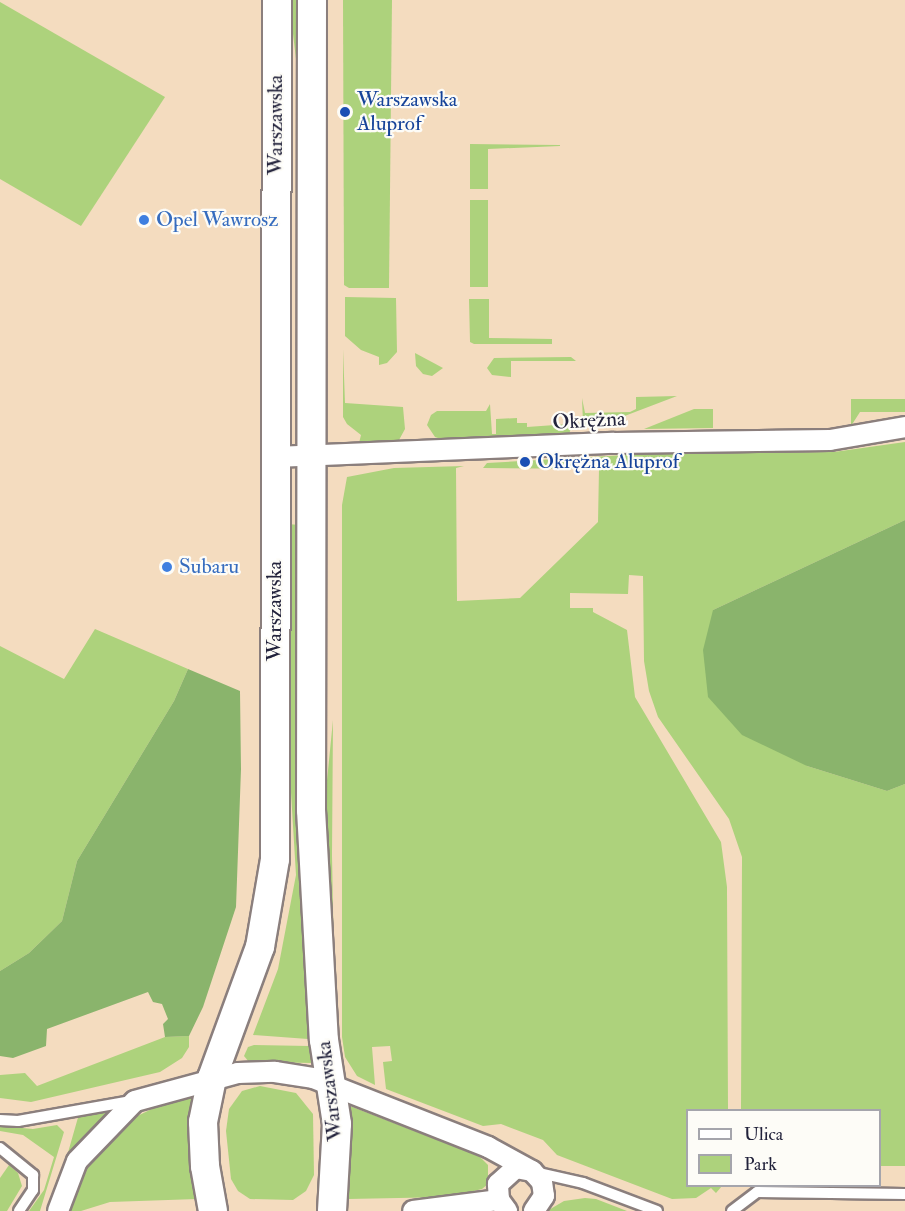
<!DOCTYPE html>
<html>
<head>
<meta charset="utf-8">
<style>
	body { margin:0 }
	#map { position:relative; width:905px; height:1211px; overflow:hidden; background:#f4dcbf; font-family:"IM FELL Double Pica",serif }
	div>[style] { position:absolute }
	.green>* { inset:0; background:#add27c; transform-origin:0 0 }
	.forest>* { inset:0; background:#8ab46c }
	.roads { filter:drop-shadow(2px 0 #8b7f7d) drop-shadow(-2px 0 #8b7f7d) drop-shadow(0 2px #8b7f7d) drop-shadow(0 -2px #8b7f7d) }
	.lane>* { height:10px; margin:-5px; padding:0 5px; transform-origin:5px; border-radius:5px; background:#fff }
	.street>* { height:20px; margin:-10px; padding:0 10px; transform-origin:10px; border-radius:10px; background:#fff }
	.secondary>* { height:28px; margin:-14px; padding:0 14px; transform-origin:14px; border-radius:14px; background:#fff }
	.dots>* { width:16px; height:16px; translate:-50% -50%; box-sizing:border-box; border:3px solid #fdfcf7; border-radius:50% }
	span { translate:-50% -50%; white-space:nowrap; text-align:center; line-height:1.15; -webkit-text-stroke:4.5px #fdfcf7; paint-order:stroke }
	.transit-label { font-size:21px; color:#164399 }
	.left { translate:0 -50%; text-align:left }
	.street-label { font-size:21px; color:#22223b }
	.shop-label { font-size:21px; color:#366cbe }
	.legend { position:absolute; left:686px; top:1109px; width:195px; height:78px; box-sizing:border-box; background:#fdfcf7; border:2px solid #a5a5ac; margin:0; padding:8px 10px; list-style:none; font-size:18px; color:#22223b }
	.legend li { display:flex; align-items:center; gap:12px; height:30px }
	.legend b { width:30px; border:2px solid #a5a5ac }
</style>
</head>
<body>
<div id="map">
	<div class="green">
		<i style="clip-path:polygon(289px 0,302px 0,298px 429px,298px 76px)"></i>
		<i style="clip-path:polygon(343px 0,392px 0,389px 288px,349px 288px,344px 285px)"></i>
		<i style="clip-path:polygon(0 2px,165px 97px,81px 226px,0 179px)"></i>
		<i style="clip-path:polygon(470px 144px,560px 145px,560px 146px,488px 149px,488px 189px,470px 189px)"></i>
		<i style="left:470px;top:200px;width:18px;height:87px"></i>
		<i style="clip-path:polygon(345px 297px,396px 298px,397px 352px,387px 363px,379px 365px,379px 357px,361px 350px,345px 336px)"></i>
		<i style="clip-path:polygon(469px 299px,489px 299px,489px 338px,552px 339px,552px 344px,474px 344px,470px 342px)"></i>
		<i style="clip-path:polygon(343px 349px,345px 403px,403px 407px,405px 429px,399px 440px,359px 443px,361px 435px,347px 424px,343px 417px)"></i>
		<i style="clip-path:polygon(415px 353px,443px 368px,432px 376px,423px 374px,416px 366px)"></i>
		<i style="clip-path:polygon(571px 357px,576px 361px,511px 361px,511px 377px,492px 375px,487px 368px,494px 358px)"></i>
		<i style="clip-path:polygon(677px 396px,601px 425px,572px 426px,569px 434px,447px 441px,435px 437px,427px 425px,431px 415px,437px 411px,486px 411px,490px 404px,492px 434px,496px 434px,496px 419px,517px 418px,517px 423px,527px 423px,527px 427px,583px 423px,582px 398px,585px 413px,630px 412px,636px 409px,636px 397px)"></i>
		<i style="clip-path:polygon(851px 399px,905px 399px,905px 412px,860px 412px,851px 426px)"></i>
		<i style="clip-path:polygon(694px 409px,713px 409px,713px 428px,644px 429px)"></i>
		<i style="clip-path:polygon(905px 442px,905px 520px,713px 610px,807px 766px,887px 791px,905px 784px,905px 1166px,880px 1166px,880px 1110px,741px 1110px,742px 857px,729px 819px,658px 717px,649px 691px,644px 661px,643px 576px,629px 575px,628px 594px,570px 593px,570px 608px,593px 608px,593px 612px,627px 630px,635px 697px,721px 842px,727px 887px,728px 1110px,688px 1110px,688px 1186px,722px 1186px,716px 1193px,711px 1188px,696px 1198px,672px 1199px,557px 1155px,543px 1140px,501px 1124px,483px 1126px,386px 1089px,383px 1062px,392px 1061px,390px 1046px,372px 1047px,375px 1085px,357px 1076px,345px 1057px,342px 1037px,342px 505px,347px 477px,394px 468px,464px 466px,456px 468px,457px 601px,520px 598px,598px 522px,599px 469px,483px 468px,487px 463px,643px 454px,834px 452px)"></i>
		<i style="clip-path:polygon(286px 524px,301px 525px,313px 1035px,308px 1039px,253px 1035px,278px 969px,296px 875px,288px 743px)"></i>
		<i style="clip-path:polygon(95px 629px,188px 669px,174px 701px,77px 861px,62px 921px,29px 953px,0 971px,0 646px,64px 679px)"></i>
		<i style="clip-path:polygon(333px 720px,332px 855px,335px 1016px,324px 811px)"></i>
		<i style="clip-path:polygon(189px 1036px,189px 1047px,182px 1058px,160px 1072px,31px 1102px,0 1098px,0 1075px,25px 1073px,37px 1086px,165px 1037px)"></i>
		<i style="clip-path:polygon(254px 1045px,309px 1046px,314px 1049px,314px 1063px,249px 1062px,244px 1056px,248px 1047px)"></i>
		<i style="clip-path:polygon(260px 1086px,296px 1093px,313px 1114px,314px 1175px,306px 1191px,293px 1200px,250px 1199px,238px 1191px,231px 1179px,226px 1131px,229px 1109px,242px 1091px)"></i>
		<i style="clip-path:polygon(194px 1096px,197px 1199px,110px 1202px,81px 1211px,64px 1211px,83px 1167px,125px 1122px,160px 1105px)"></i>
		<i style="clip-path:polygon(350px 1106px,479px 1156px,488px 1165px,488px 1184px,482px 1189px,449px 1197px,348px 1199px)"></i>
		<i style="clip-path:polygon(104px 1109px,108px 1110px,107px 1117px,74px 1154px,61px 1177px,79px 1114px)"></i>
		<i style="clip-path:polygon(57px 1125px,64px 1132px,40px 1211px,29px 1211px,44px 1190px,54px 1157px,23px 1135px,0 1131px,0 1126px,33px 1129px)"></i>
		<i style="clip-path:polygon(9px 1165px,18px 1173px,22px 1186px,7px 1211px,0 1211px,0 1178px)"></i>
		<i style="clip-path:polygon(585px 1198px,596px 1199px,627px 1211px,547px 1211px,564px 1201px)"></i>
	</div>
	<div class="forest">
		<i style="clip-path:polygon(905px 520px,905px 784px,887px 791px,807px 766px,742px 735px,708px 697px,703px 650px,713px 610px)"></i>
		<i style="clip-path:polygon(188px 669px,240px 691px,241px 769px,236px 907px,203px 1007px,189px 1036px,165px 1037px,163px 1024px,168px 1019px,162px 1004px,153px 1002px,148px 992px,47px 1029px,46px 1046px,13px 1058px,0 1056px,0 971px,29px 953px,62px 921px,77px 861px,174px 701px)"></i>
	</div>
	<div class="roads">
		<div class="lane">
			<i style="left:0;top:1120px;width:18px;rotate:3deg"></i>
			<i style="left:18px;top:1121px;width:115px;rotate:-10deg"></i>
			<i style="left:0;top:1148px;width:43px;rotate:39.3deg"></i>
			<i style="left:33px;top:1175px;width:15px;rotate:90deg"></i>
			<i style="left:33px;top:1190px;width:25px;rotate:124deg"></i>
			<i style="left:535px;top:1172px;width:49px;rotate:12.9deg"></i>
			<i style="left:583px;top:1183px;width:79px;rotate:20.7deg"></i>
			<i style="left:732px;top:1211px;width:31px;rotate:-37deg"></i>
			<i style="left:757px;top:1192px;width:148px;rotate:0.8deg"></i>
		</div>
		<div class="street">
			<i style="left:275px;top:457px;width:339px;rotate:-2.4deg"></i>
			<i style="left:614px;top:443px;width:216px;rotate:-0.8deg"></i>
			<i style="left:830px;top:440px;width:76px;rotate:-9.8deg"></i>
			<i style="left:58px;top:1211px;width:53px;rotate:-69.2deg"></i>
			<i style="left:77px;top:1161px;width:83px;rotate:-46deg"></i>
			<i style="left:135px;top:1101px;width:107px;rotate:-15.2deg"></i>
			<i style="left:238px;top:1073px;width:37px;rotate:-2deg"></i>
			<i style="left:275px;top:1072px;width:38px;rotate:9deg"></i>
			<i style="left:313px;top:1078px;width:188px;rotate:21.5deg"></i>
			<i style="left:488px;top:1147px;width:50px;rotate:28.6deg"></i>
			<i style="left:413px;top:1211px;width:87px;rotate:-7.3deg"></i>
			<i style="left:507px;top:1211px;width:14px;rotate:-126deg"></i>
			<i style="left:499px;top:1200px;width:16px;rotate:-94deg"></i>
			<i style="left:498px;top:1184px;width:24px;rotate:-42deg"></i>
			<i style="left:516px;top:1168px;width:16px;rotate:11deg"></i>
			<i style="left:532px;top:1171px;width:15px;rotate:48deg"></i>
			<i style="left:542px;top:1182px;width:14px;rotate:82deg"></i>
			<i style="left:544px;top:1196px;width:18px;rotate:124deg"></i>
		</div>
		<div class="secondary">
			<i style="left:312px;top:0;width:810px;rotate:90.07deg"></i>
			<i style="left:311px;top:810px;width:230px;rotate:86.8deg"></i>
			<i style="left:324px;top:1040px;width:85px;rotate:81.2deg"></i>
			<i style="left:337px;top:1124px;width:87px;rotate:93.3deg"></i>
			<i style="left:213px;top:1211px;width:46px;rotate:-100.1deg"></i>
			<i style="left:205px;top:1166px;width:44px;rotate:-92.6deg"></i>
			<i style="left:203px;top:1122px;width:45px;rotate:-78.4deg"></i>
			<i style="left:212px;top:1078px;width:140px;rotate:-69.9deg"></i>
			<i style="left:260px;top:947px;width:89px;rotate:-80.3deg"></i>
			<i style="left:275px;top:859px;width:859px;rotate:-89.87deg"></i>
		</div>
	</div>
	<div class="dots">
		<i style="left:345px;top:112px;background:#1a4fb4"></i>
		<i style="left:144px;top:220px;background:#3f7fe0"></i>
		<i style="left:525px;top:462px;background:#1a4fb4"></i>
		<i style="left:167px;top:567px;background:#3f7fe0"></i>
	</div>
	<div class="transit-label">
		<span class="left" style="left:357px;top:112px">Warszawska<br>Aluprof</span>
		<span class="left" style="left:537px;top:462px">Okrężna Aluprof</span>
	</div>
	<div class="street-label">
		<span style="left:276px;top:125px;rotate:-90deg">Warszawska</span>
		<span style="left:589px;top:421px;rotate:-3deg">Okrężna</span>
		<span style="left:275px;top:611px;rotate:-90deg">Warszawska</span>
		<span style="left:330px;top:1091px;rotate:-97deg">Warszawska</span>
	</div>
	<div class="shop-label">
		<span class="left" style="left:156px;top:220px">Opel Wawrosz</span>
		<span class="left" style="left:179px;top:567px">Subaru</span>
	</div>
	<ul class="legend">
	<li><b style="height:8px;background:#fff"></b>Ulica</li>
	<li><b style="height:16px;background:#add27c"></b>Park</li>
	</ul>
</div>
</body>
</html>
